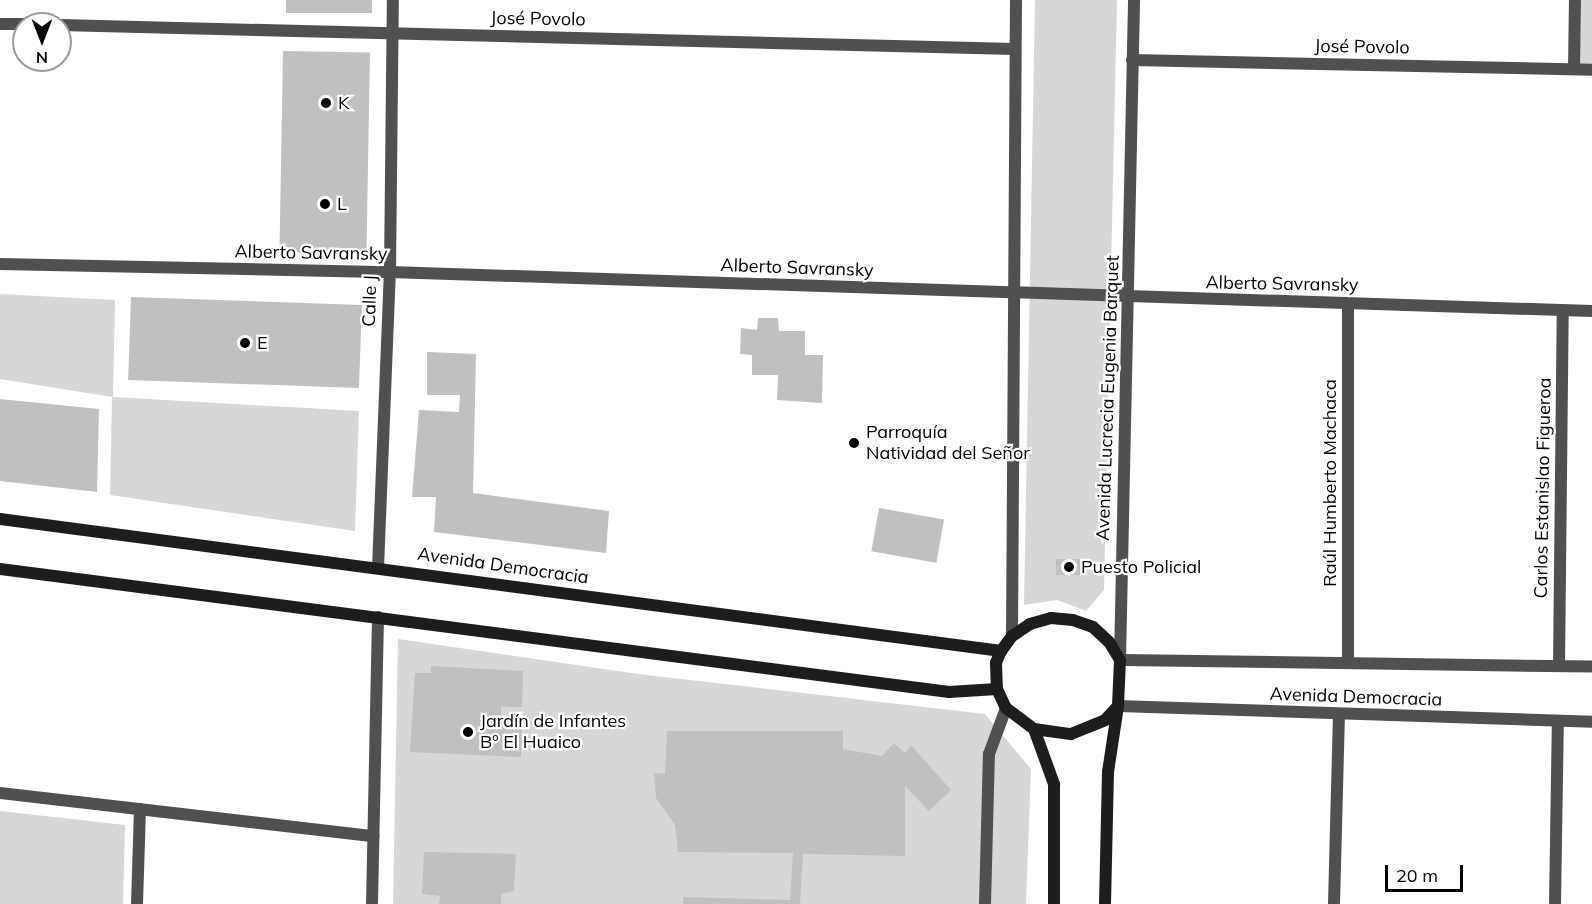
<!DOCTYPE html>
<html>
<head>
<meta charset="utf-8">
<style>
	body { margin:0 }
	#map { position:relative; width:1592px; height:904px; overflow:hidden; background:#fff; font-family:Mulish,sans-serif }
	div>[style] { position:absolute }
	.green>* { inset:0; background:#d7d7d7; transform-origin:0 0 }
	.building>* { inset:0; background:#c0c0c0; transform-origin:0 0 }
	.minor>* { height:12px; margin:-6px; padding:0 6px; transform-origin:6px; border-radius:6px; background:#505050 }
	.tertiary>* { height:12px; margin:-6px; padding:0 6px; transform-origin:6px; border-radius:6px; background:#505050 }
	.secondary>* { height:12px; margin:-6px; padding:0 6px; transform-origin:6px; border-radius:6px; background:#1d1d1d }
	.dots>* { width:16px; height:16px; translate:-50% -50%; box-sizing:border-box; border:3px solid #fff; border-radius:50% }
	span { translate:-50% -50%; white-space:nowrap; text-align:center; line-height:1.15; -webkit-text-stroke:4.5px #fff; paint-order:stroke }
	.street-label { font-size:18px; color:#000 }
	.poi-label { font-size:18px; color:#000 }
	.left { translate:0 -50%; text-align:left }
	.north { position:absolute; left:12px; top:12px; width:60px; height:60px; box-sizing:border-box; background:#fff; border:2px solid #999; border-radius:50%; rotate:180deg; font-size:16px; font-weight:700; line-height:24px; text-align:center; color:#000 }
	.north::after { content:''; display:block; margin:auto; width:21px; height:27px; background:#000; clip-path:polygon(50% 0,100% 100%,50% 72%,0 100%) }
	.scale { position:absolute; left:1385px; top:865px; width:78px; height:27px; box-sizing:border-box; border:3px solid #000; border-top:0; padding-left:8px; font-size:18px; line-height:21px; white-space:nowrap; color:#000; -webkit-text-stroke:4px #fff; paint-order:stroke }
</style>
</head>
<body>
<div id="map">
	<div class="green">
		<i style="clip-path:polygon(1035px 0,1117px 0,1104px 590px,1086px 611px,1057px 600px,1024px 605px)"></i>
		<i style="left:1575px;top:0;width:17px;height:69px"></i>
		<i style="clip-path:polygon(0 294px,115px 300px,113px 397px,359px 411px,355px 531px,110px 495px,112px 397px,0 379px)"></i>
		<i style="clip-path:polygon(398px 639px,638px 674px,985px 714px,1031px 769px,1026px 904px,393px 904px)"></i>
		<i style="clip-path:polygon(0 811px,125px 825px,123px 904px,0 904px)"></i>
	</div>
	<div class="building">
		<i style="left:286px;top:0;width:86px;height:13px"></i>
		<i style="left:283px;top:51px;width:87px;height:201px;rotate:1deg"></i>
		<i style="left:131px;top:297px;width:231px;height:83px;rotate:2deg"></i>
		<i style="clip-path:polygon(758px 318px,778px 318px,779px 331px,805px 331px,805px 355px,823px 355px,822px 403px,777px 400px,778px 375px,752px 375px,752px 355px,740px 354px,741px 328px,757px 330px)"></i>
		<i style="clip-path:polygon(427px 352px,476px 354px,473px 493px,609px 511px,606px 553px,434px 532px,436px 497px,412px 497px,419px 410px,459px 412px,460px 395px,427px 395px)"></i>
		<i style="clip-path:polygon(0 399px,99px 409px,97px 492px,0 481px)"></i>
		<i style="left:879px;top:508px;width:66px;height:44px;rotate:10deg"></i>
		<i style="left:1056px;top:559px;width:28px;height:16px"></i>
		<i style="clip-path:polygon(431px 666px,523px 671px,522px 707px,501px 707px,501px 724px,522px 724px,521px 757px,410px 752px,415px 673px,431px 673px)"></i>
		<i style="clip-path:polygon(667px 731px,843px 731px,843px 749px,882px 756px,894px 743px,905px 753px,911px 745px,951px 790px,929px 811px,905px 786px,905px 856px,803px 854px,800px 904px,683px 904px,683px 897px,790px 900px,793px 853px,678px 852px,675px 825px,656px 798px,654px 773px,665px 774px)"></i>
		<i style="clip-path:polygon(424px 852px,516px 854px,514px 891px,501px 894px,501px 904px,439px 904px,440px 896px,422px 894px)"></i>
	</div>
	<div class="minor">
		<i style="left:0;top:24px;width:24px"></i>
		<i style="left:60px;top:25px;width:955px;rotate:1.44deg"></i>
		<i style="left:1132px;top:60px;width:460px;rotate:1.2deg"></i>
		<i style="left:1574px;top:69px;width:69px;rotate:-89.2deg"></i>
		<i style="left:0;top:264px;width:390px;rotate:1.2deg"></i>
		<i style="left:390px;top:272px;width:1203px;rotate:1.86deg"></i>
		<i style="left:378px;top:568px;width:296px;rotate:-87.7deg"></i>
		<i style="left:390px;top:272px;width:272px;rotate:-89.4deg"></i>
		<i style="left:1120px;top:660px;width:472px;rotate:0.8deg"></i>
		<i style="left:1348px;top:662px;width:358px;rotate:-90deg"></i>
		<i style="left:1559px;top:666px;width:356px;rotate:-89.4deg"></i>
		<i style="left:1118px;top:706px;width:474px;rotate:1.9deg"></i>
		<i style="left:0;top:793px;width:376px;rotate:6.6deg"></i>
		<i style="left:137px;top:904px;width:95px;rotate:-88.2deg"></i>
		<i style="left:372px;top:904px;width:287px;rotate:-88.8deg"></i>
		<i style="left:985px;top:904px;width:150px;rotate:-88.5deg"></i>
		<i style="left:989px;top:754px;width:49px;rotate:-69.7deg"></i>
		<i style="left:1334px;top:904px;width:190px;rotate:-88.5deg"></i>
		<i style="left:1555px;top:904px;width:183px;rotate:-89.1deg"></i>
	</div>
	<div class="tertiary">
		<i style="left:1012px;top:636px;width:636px;rotate:-89.64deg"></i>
		<i style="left:1120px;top:660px;width:660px;rotate:-88.78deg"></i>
	</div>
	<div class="secondary">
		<i style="left:0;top:519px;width:1010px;rotate:7.51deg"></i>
		<i style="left:0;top:569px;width:957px;rotate:7.38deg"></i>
		<i style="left:949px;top:692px;width:48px;rotate:-3.6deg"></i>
		<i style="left:1034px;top:729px;width:59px;rotate:70deg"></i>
		<i style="left:1054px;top:784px;width:120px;rotate:90deg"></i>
		<i style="left:1105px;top:904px;width:132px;rotate:-88.7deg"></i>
		<i style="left:1108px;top:772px;width:67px;rotate:-81.4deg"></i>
		<i style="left:1118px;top:706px;width:46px;rotate:-87.5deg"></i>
		<i style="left:1120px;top:660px;width:21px;rotate:-121deg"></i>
		<i style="left:1109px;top:642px;width:22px;rotate:-137deg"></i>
		<i style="left:1093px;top:627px;width:21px;rotate:-161deg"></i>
		<i style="left:1073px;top:620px;width:22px;rotate:-175deg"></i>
		<i style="left:1051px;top:618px;width:22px;rotate:164deg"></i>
		<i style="left:1030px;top:624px;width:22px;rotate:146deg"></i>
		<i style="left:1012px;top:636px;width:19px;rotate:126deg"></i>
		<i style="left:1001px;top:651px;width:13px;rotate:113deg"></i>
		<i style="left:996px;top:663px;width:26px;rotate:88deg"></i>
		<i style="left:997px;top:689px;width:21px;rotate:65deg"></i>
		<i style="left:1006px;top:708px;width:35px;rotate:37deg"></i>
		<i style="left:1034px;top:729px;width:37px;rotate:8deg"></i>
		<i style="left:1071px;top:734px;width:37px;rotate:-22deg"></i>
		<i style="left:1105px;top:720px;width:19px;rotate:-47deg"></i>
	</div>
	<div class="dots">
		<i style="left:326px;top:103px;background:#000"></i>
		<i style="left:325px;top:204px;background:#000"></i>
		<i style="left:245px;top:343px;background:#000"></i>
		<i style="left:854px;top:443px;background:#000"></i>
		<i style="left:1069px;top:567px;background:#000"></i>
		<i style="left:468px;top:732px;background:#000"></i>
	</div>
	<div class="street-label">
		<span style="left:538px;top:19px;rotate:1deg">José Povolo</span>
		<span style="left:1362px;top:47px;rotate:1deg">José Povolo</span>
		<span style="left:311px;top:253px;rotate:1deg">Alberto Savransky</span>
		<span style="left:797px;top:268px;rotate:2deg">Alberto Savransky</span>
		<span style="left:1282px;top:284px;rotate:1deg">Alberto Savransky</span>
		<span style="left:370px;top:301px;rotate:-88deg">Calle J</span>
		<span style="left:1108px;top:398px;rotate:-88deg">Avenida Lucrecia Eugenia Barquet</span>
		<span style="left:1330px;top:483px;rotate:-90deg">Raúl Humberto Machaca</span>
		<span style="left:1543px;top:488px;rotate:-89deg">Carlos Estanislao Figueroa</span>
		<span style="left:503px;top:566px;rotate:8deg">Avenida Democracia</span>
		<span style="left:1356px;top:697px;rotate:2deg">Avenida Democracia</span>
	</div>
	<div class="poi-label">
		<span class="left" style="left:338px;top:103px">K</span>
		<span class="left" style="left:337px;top:204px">L</span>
		<span class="left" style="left:257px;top:343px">E</span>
		<span class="left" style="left:866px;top:443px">Parroquía<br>Natividad del Señor</span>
		<span class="left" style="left:1081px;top:567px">Puesto Policial</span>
		<span class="left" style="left:480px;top:732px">Jardín de Infantes<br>Bº El Huaico</span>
	</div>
	<div class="north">N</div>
	<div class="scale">20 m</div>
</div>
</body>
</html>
